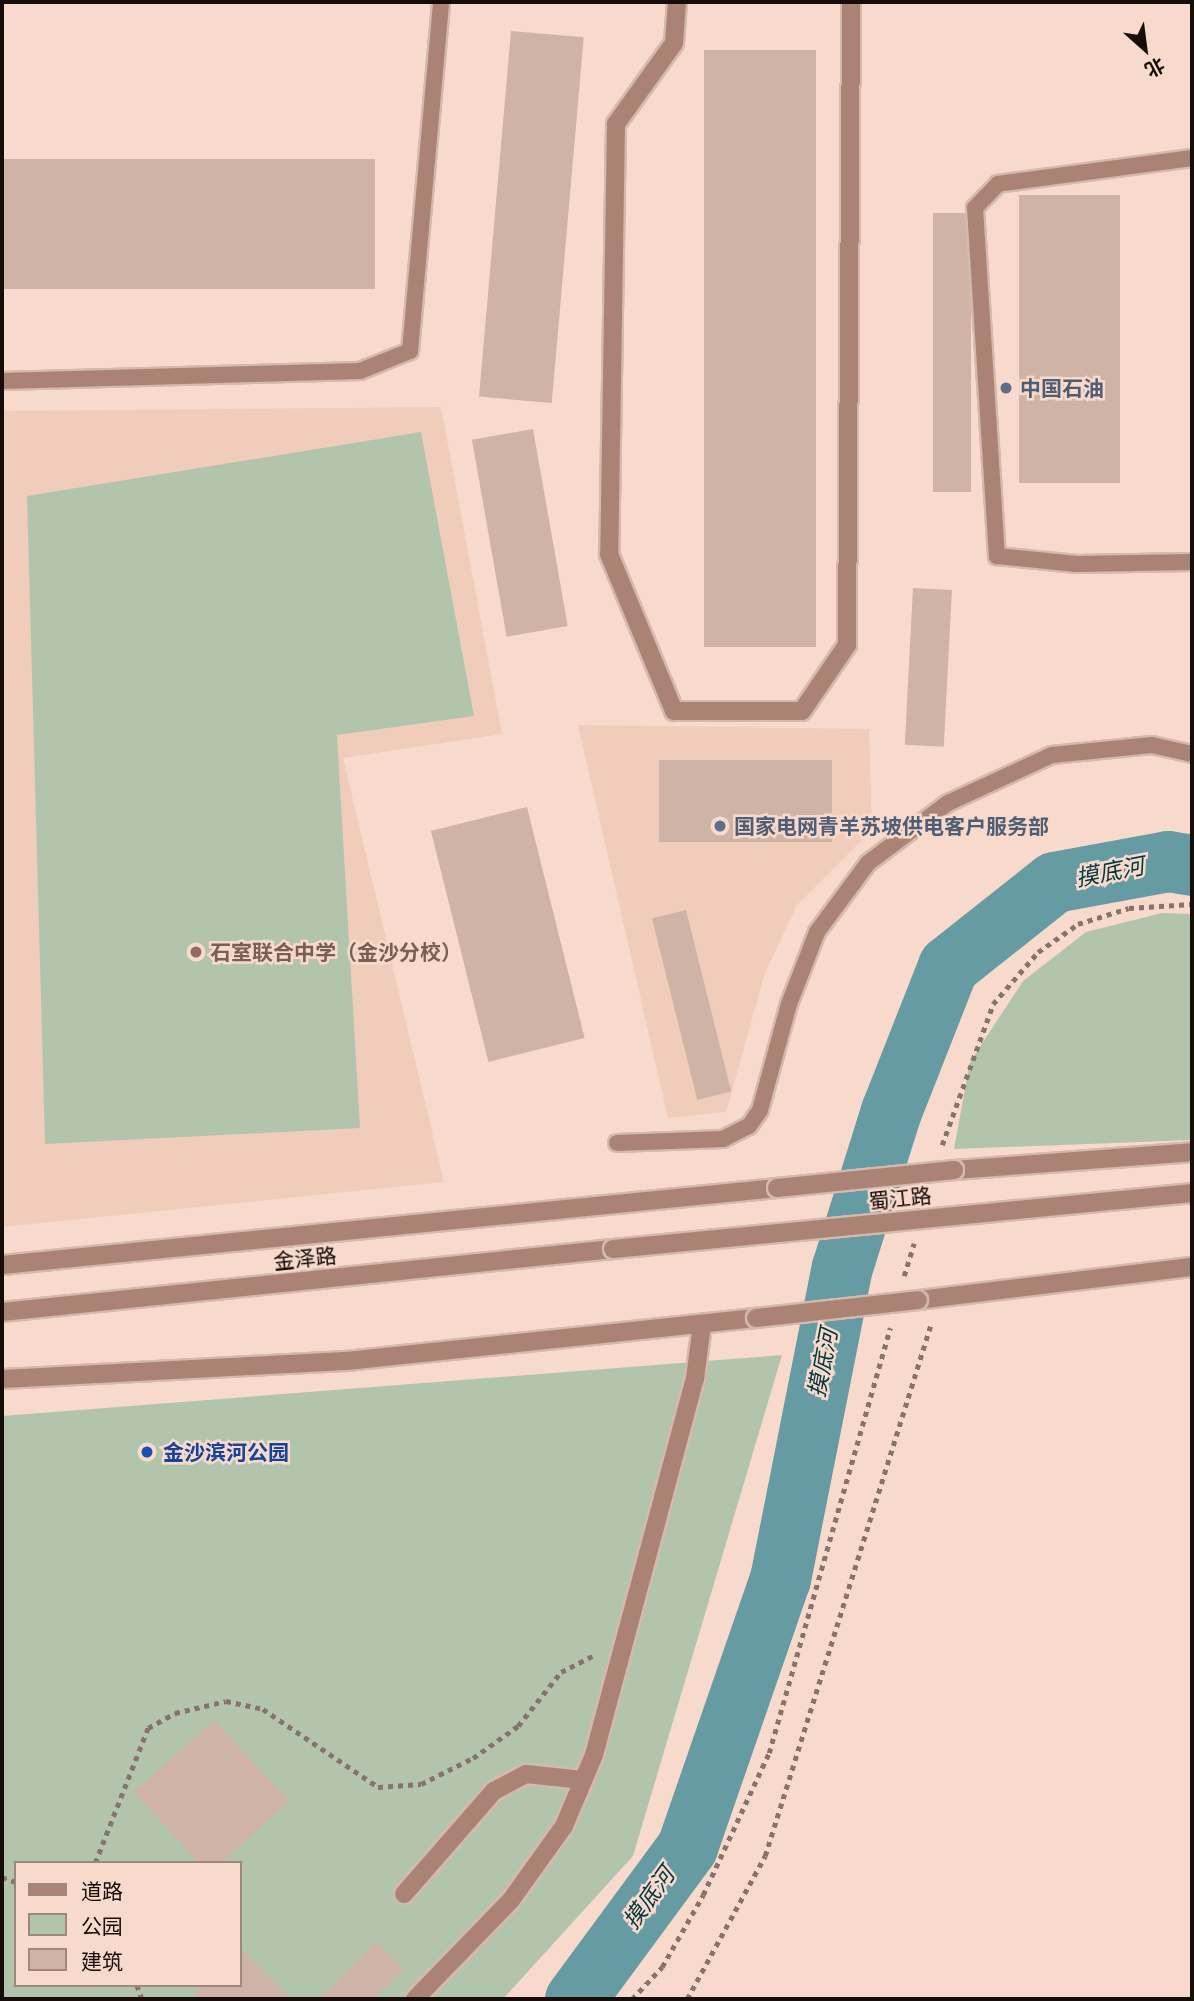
<!DOCTYPE html>
<html>
<head>
<meta charset="utf-8">
<style>
	body { margin:0 }
	#map { position:relative; width:1194px; height:2001px; overflow:hidden; background:#f8dacc; font-family:Mulish,"Noto Sans SC",sans-serif }
	div>[style] { position:absolute }
	.built>* { inset:0; background:#f0ccba }
	.green>* { inset:0; background:#b3c4ad }
	.river>* { height:61px; margin:-30.5px; padding:0 30.5px; transform-origin:30.5px; border-radius:30.5px; background:#669ba3 }
	.building>* { inset:0; background:#cfb3a5; transform-origin:0 0 }
	.path>* { height:4.5px; margin-top:-2.25px; transform-origin:0; background:repeating-linear-gradient(90deg,#87736a 0 5px,transparent 0 10px) }
	.roads { filter:drop-shadow(2px 0 #d4b9ad) drop-shadow(-2px 0 #d4b9ad) drop-shadow(0 2px #d4b9ad) drop-shadow(0 -2px #d4b9ad) }
	.service>* { height:16px; margin:-8px; padding:0 8px; transform-origin:8px; border-radius:8px; background:#aa8375 }
	.minor>* { height:18px; margin:-9px; padding:0 9px; transform-origin:9px; border-radius:9px; background:#aa8375 }
	.tertiary>* { height:18px; margin:-9px; padding:0 9px; transform-origin:9px; border-radius:9px; background:#aa8375 }
	.bridges { filter:drop-shadow(2px 0 #d4b9ad) drop-shadow(-2px 0 #d4b9ad) drop-shadow(0 2px #d4b9ad) drop-shadow(0 -2px #d4b9ad) }
	.tertiary-bridge>* { height:18px; margin:-9px; padding:0 9px; transform-origin:9px; border-radius:9px; background:#aa8375 }
	.dots>* { width:19px; height:19px; translate:-50% -50%; box-sizing:border-box; border:4px solid #f8dacc; border-radius:50% }
	span { translate:-50% -50%; white-space:nowrap; text-align:center; line-height:1.15; -webkit-text-stroke:5px #f8dacc; paint-order:stroke }
	.service-label { font-size:21px; color:#4e5e75; font-weight:700 }
	.left { translate:0 -50%; text-align:left }
	.education-label { font-size:21px; color:#785e54; font-weight:700 }
	.street-label { font-size:21px; color:#160c08 }
	.transit-label { font-size:21px; color:#164399; font-weight:700 }
	.water-label { font-size:23px; color:#01373e; font-style:italic }
	.frame { position:absolute; inset:0; border:4px solid #160c08; pointer-events:none }
	.legend { position:absolute; left:14px; top:1861px; width:228px; height:126px; box-sizing:border-box; background:#f8dacc; border:2px solid #9e887e; margin:0; padding:9px 12px; list-style:none; font-size:21px; color:#160c08 }
	.legend li { display:flex; align-items:center; gap:14px; height:35px }
	.legend b { width:35px; border:2px solid #9e887e }
	.north { position:absolute; left:1110px; top:14px; width:70px; height:70px; -webkit-text-stroke:5px #f8dacc; paint-order:stroke; rotate:152deg; font-size:19px; font-weight:700; line-height:28px; text-align:center; color:#160c08 }
	.north::after { content:''; display:block; margin:auto; width:24px; height:32px; background:#160c08; clip-path:polygon(50% 0,100% 100%,50% 72%,0 100%) }
</style>
</head>
<body>
<div id="map">
	<div class="built">
		<i style="clip-path:polygon(441px 407px,502px 734px,343px 758px,444px 1182px,2px 1227px,2px 411px)"></i>
		<i style="clip-path:polygon(578px 725px,869px 729px,872px 830px,797px 905px,765px 973px,726px 1112px,668px 1118px)"></i>
	</div>
	<div class="green">
		<i style="clip-path:polygon(421px 432px,474px 716px,337px 735px,360px 1128px,45px 1144px,27px 496px)"></i>
		<i style="clip-path:polygon(1162px 913px,1192px 914px,1192px 1140px,954px 1149px,970px 1062px,1023px 981px,1086px 932px)"></i>
		<i style="clip-path:polygon(evenodd,782px 1355px,633px 1856px,503px 1999px,2px 1999px,2px 1416px,782px 1355px,16px 1863px,240px 1863px,240px 1985px,16px 1985px,16px 1863px)"></i>
	</div>
	<div class="river">
		<i style="left:575px;top:1999px;width:189px;rotate:-53.6deg"></i>
		<i style="left:687px;top:1847px;width:284px;rotate:-70.9deg"></i>
		<i style="left:780px;top:1579px;width:318px;rotate:-78.8deg"></i>
		<i style="left:842px;top:1267px;width:164px;rotate:-72.6deg"></i>
		<i style="left:891px;top:1111px;width:156px;rotate:-68.5deg"></i>
		<i style="left:948px;top:966px;width:135px;rotate:-38.4deg"></i>
		<i style="left:1054px;top:882px;width:116px;rotate:-10.4deg"></i>
		<i style="left:1168px;top:861px;width:24px;rotate:9deg"></i>
	</div>
	<div class="building">
		<i style="left:511px;top:31px;width:73px;height:367px;rotate:5deg"></i>
		<i style="left:816px;top:50px;width:597px;height:112px;rotate:90deg"></i>
		<i style="left:375px;top:159px;width:130px;height:373px;rotate:90deg"></i>
		<i style="left:1120px;top:195px;width:288px;height:101px;rotate:90deg"></i>
		<i style="left:933px;top:213px;width:38px;height:279px"></i>
		<i style="left:533px;top:429px;width:200px;height:62px;rotate:80deg"></i>
		<i style="left:913px;top:588px;width:39px;height:157px;rotate:3deg"></i>
		<i style="left:659px;top:760px;width:173px;height:82px"></i>
		<i style="left:527px;top:807px;width:238px;height:99px;rotate:76deg"></i>
		<i style="left:686px;top:910px;width:187px;height:35px;rotate:76deg"></i>
		<i style="clip-path:polygon(214px 1720px,289px 1801px,221px 1863px,199px 1863px,134px 1792px)"></i>
		<i style="clip-path:polygon(376px 1942px,404px 1969px,374px 1999px,319px 1999px)"></i>
		<i style="clip-path:polygon(240px 1948px,291px 1999px,200px 1999px,195px 1994px,205px 1985px,240px 1985px)"></i>
	</div>
	<div class="path">
		<i style="left:942px;top:1145px;width:150px;rotate:-70.1deg"></i>
		<i style="left:993px;top:1004px;width:69px;rotate:-49.1deg"></i>
		<i style="left:1038px;top:952px;width:49px;rotate:-35deg"></i>
		<i style="left:1078px;top:924px;width:53px;rotate:-17.4deg"></i>
		<i style="left:1129px;top:908px;width:63px;rotate:-3.6deg"></i>
		<i style="left:904px;top:1276px;width:34px;rotate:-73deg"></i>
		<i style="left:95px;top:1863px;width:145px;rotate:-68.6deg"></i>
		<i style="left:148px;top:1728px;width:31px;rotate:-29deg"></i>
		<i style="left:175px;top:1713px;width:52px;rotate:-13.2deg"></i>
		<i style="left:226px;top:1701px;width:38px;rotate:12deg"></i>
		<i style="left:263px;top:1709px;width:139px;rotate:34.1deg"></i>
		<i style="left:378px;top:1787px;width:43px;rotate:-4deg"></i>
		<i style="left:421px;top:1784px;width:58px;rotate:-26.6deg"></i>
		<i style="left:473px;top:1758px;width:55px;rotate:-35.4deg"></i>
		<i style="left:518px;top:1726px;width:69px;rotate:-51.5deg"></i>
		<i style="left:561px;top:1672px;width:36px;rotate:-27deg"></i>
		<i style="left:2px;top:1877px;width:15px;rotate:20deg"></i>
		<i style="left:137px;top:1985px;width:15px;rotate:70deg"></i>
		<i style="left:632px;top:1999px;width:44px;rotate:-46.8deg"></i>
		<i style="left:662px;top:1967px;width:83px;rotate:-60.3deg"></i>
		<i style="left:703px;top:1895px;width:157px;rotate:-65.1deg"></i>
		<i style="left:769px;top:1753px;width:442px;rotate:-74.1deg"></i>
		<i style="left:687px;top:1999px;width:163px;rotate:-61.4deg"></i>
		<i style="left:765px;top:1856px;width:557px;rotate:-72.67deg"></i>
	</div>
	<div class="roads">
		<div class="service">
			<i style="left:1192px;top:158px;width:196px;rotate:172.4deg"></i>
			<i style="left:998px;top:184px;width:33px;rotate:134deg"></i>
			<i style="left:975px;top:208px;width:349px;rotate:86.4deg"></i>
			<i style="left:997px;top:556px;width:80px;rotate:5.7deg"></i>
			<i style="left:1077px;top:564px;width:115px;rotate:-1deg"></i>
			<i style="left:2px;top:381px;width:358px;rotate:-1.6deg"></i>
			<i style="left:360px;top:371px;width:54px;rotate:-21.8deg"></i>
			<i style="left:410px;top:351px;width:350px;rotate:-84.9deg"></i>
			<i style="left:617px;top:1143px;width:106px;rotate:-2.2deg"></i>
			<i style="left:723px;top:1139px;width:29px;rotate:-27deg"></i>
			<i style="left:749px;top:1126px;width:19px;rotate:-55deg"></i>
			<i style="left:760px;top:1110px;width:110px;rotate:-74.7deg"></i>
			<i style="left:789px;top:1004px;width:77px;rotate:-68.7deg"></i>
			<i style="left:817px;top:932px;width:86px;rotate:-53.5deg"></i>
			<i style="left:868px;top:863px;width:100px;rotate:-36.9deg"></i>
			<i style="left:948px;top:803px;width:115px;rotate:-24.8deg"></i>
			<i style="left:1052px;top:755px;width:100px;rotate:-5.7deg"></i>
			<i style="left:1152px;top:745px;width:41px;rotate:12.7deg"></i>
		</div>
		<div class="minor">
			<i style="left:677px;top:2px;width:41px;rotate:94.2deg"></i>
			<i style="left:674px;top:43px;width:100px;rotate:125.6deg"></i>
			<i style="left:616px;top:124px;width:430px;rotate:90.9deg"></i>
			<i style="left:609px;top:554px;width:170px;rotate:67.5deg"></i>
			<i style="left:674px;top:711px;width:128px"></i>
			<i style="left:802px;top:711px;width:80px;rotate:-55.7deg"></i>
			<i style="left:847px;top:645px;width:643px;rotate:-89.64deg"></i>
			<i style="left:404px;top:1894px;width:137px;rotate:-48.9deg"></i>
			<i style="left:494px;top:1791px;width:36px;rotate:-28deg"></i>
			<i style="left:526px;top:1774px;width:57px;rotate:6deg"></i>
			<i style="left:415px;top:1999px;width:138px;rotate:-45.9deg"></i>
			<i style="left:511px;top:1900px;width:91px;rotate:-54.4deg"></i>
			<i style="left:564px;top:1826px;width:77px;rotate:-67.1deg"></i>
			<i style="left:594px;top:1755px;width:389px;rotate:-75deg"></i>
			<i style="left:695px;top:1379px;width:55px;rotate:-82.7deg"></i>
		</div>
		<div class="tertiary">
			<i style="left:954px;top:1170px;width:239px;rotate:-4.3deg"></i>
			<i style="left:2px;top:1265px;width:779px;rotate:-5.67deg"></i>
			<i style="left:918px;top:1300px;width:276px;rotate:-6.9deg"></i>
			<i style="left:2px;top:1312px;width:614px;rotate:-5.89deg"></i>
			<i style="left:2px;top:1379px;width:344px;rotate:-3deg"></i>
			<i style="left:346px;top:1361px;width:412px;rotate:-6deg"></i>
		</div>
	</div>
	<div class="bridges">
		<div class="tertiary-bridge">
			<i style="left:777px;top:1188px;width:178px;rotate:-5.8deg"></i>
			<i style="left:613px;top:1249px;width:582px;rotate:-5.52deg"></i>
			<i style="left:756px;top:1318px;width:163px;rotate:-6.3deg"></i>
		</div>
	</div>
	<div class="dots">
		<i style="left:1006px;top:388px;background:#5c6f8a"></i>
		<i style="left:720px;top:826px;background:#5c6f8a"></i>
		<i style="left:196px;top:952px;background:#8d6e63"></i>
		<i style="left:147px;top:1452px;background:#1a4fb4"></i>
	</div>
	<div class="service-label">
		<span class="left" style="left:1020px;top:388px">中国石油</span>
		<span class="left" style="left:734px;top:826px">国家电网青羊苏坡供电客户服务部</span>
	</div>
	<div class="education-label">
		<span class="left" style="left:210px;top:952px">石室联合中学（金沙分校）</span>
	</div>
	<div class="street-label">
		<span style="left:900px;top:1198px;rotate:-6deg">蜀江路</span>
		<span style="left:305px;top:1258px;rotate:-6deg">金泽路</span>
	</div>
	<div class="transit-label">
		<span class="left" style="left:163px;top:1452px">金沙滨河公园</span>
	</div>
	<div class="water-label">
		<span style="left:1110px;top:872px;rotate:-11deg">摸底河</span>
		<span style="left:823px;top:1363px;rotate:-79deg">摸底河</span>
		<span style="left:649px;top:1898px;rotate:-54deg">摸底河</span>
	</div>
	<div class="frame"></div>
	<ul class="legend">
	<li><b style="height:9px;background:#aa8375"></b>道路</li>
	<li><b style="height:19px;background:#b3c4ad"></b>公园</li>
	<li><b style="height:19px;background:#cfb3a5"></b>建筑</li>
	</ul>
	<div class="north">北</div>
</div>
</body>
</html>
